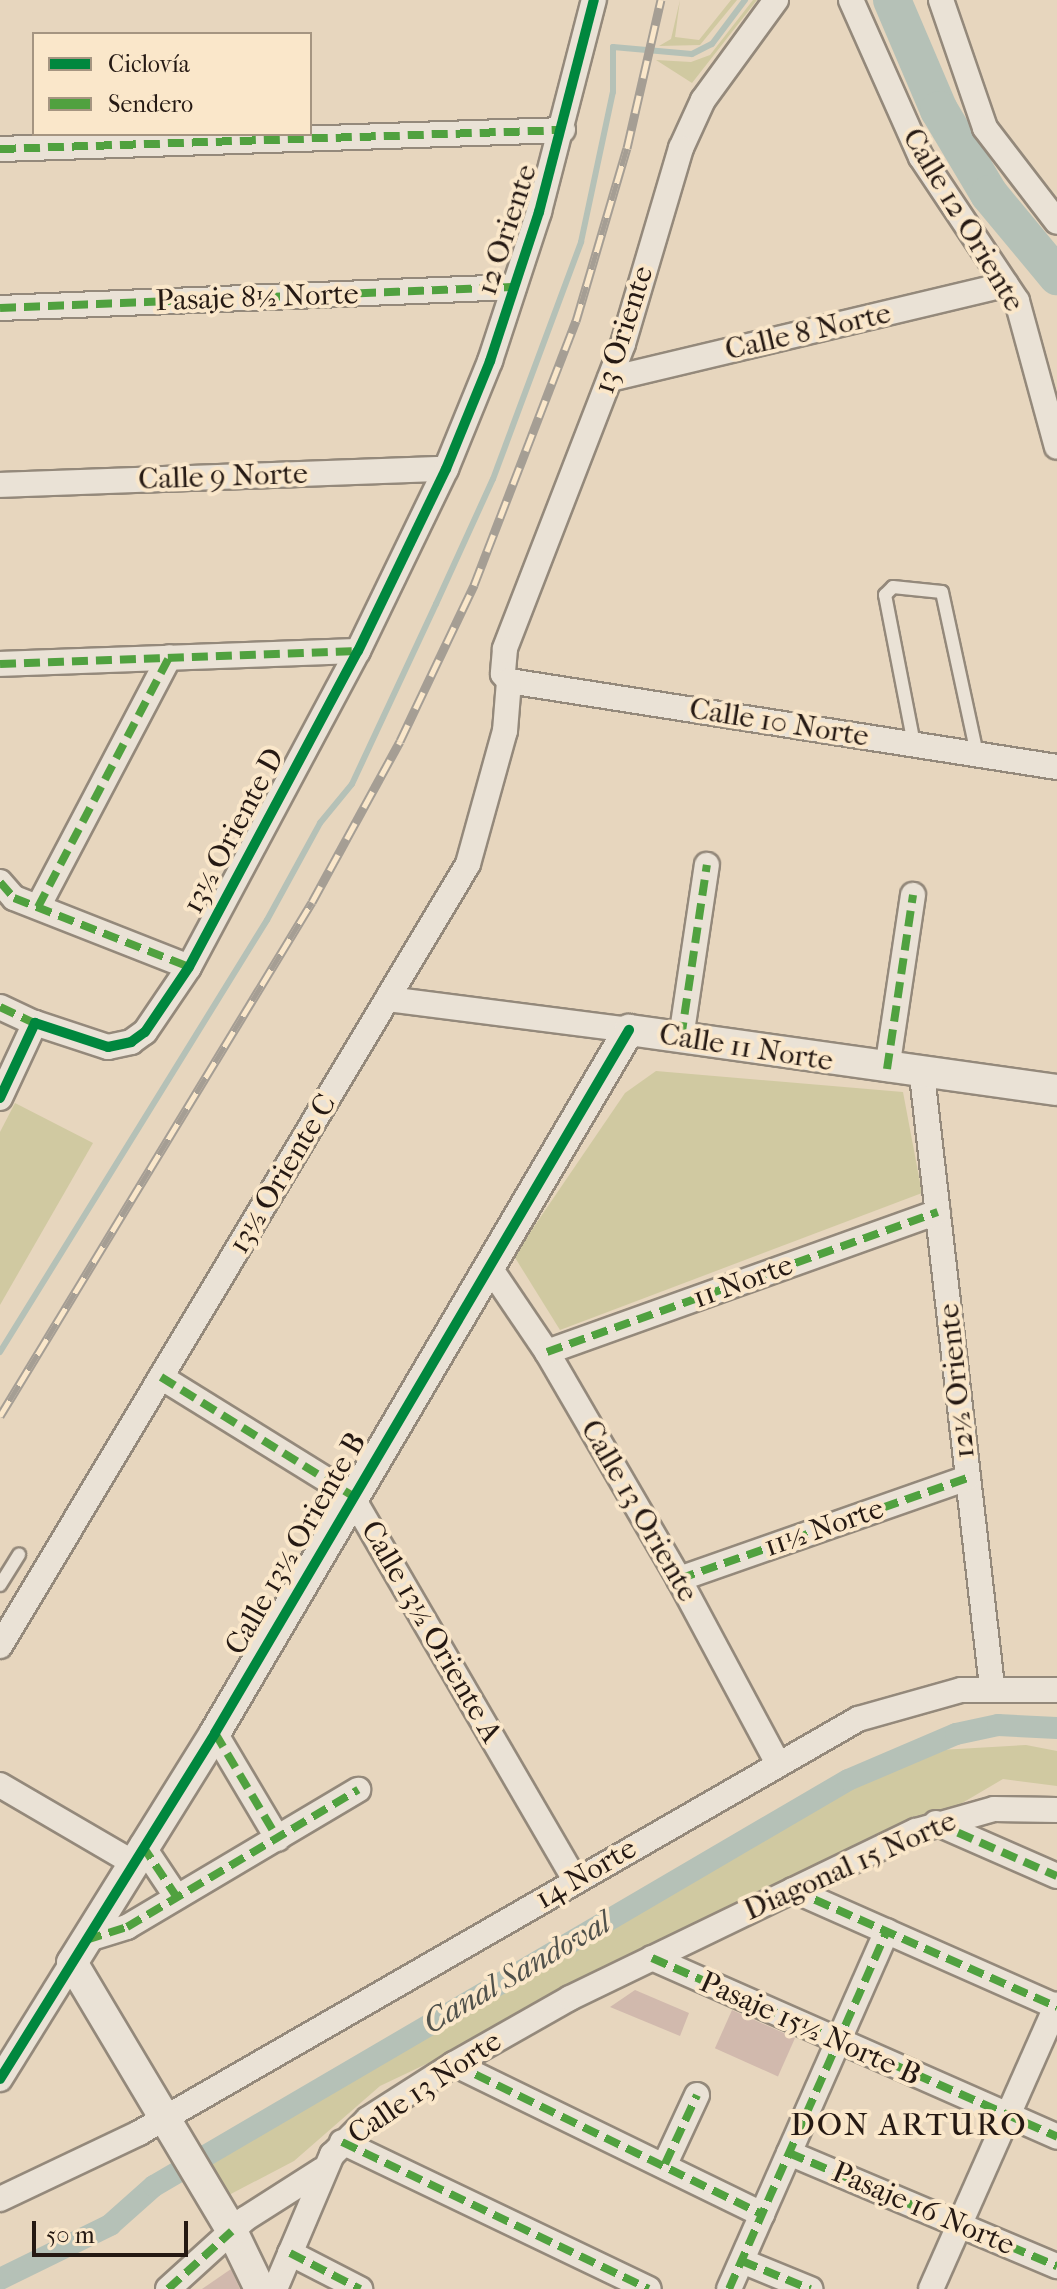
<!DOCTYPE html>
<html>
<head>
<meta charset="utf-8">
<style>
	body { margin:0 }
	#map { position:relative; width:1057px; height:2289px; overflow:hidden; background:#e7d6be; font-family:"IM FELL French Canon",serif }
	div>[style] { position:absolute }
	.green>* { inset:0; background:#d0c9a1 }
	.stream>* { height:6px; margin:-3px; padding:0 3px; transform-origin:3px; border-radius:3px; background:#b5c1b7 }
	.canal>* { height:22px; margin:-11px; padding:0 11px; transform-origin:11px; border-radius:11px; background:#b5c1b7 }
	.river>* { height:38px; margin:-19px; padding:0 19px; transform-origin:19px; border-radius:19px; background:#b5c1b7 }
	.building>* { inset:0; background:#d1b9ad; transform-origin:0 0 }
	.roads { filter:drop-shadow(2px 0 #94897b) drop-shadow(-2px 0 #94897b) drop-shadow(0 2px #94897b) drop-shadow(0 -2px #94897b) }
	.service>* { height:12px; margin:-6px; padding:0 6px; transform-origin:6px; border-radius:6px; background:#eae2d6 }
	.minor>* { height:24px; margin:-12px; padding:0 12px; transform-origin:12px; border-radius:12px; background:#eae2d6 }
	.tertiary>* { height:30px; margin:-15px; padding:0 15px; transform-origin:15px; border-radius:15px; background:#eae2d6 }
	.rail>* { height:9px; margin-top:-4.5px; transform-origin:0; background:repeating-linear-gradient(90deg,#fae7ca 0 18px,#a59e94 0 36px); box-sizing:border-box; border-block:2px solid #a59e94 }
	.quiet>* { height:8px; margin-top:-4px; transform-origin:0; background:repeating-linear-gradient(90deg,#50a13f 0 16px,transparent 0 24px) }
	.cycleway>* { height:10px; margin:-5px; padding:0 5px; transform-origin:5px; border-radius:5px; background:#00873e }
	span { translate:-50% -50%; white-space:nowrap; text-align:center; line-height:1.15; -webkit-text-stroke:8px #fae7ca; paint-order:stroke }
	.street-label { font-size:30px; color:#251913 }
	.water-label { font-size:32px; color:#50514b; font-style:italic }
	.neighbourhood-label { font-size:32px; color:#251913; letter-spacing:2px }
	.legend { position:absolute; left:32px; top:32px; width:280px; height:104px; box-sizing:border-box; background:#fae7ca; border:2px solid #a59581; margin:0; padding:10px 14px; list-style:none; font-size:24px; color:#251913 }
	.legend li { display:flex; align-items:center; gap:16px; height:40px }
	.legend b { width:40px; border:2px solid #a59581 }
	.scale { position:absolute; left:32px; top:2221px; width:156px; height:36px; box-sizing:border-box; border:4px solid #251913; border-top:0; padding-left:10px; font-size:24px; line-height:28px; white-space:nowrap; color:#251913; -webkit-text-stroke:6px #fae7ca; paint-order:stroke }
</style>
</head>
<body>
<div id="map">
	<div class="green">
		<i style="clip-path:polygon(680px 0,675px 37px,699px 40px,731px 0,737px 0,700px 45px,659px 46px,671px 39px)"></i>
		<i style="clip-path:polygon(753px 0,757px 0,692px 83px,656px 60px,691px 62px,710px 55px)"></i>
		<i style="clip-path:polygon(656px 1071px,903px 1092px,922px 1193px,560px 1330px,514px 1256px,625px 1093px)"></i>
		<i style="clip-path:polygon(15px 1103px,93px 1143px,0 1305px,0 1132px)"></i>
		<i style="clip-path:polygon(1026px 1745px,1057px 1751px,1057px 1786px,1003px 1779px,906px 1836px,380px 2086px,294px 2161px,227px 2196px,205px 2156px,906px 1752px)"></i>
	</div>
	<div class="stream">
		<i style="left:0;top:1352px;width:508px;rotate:-58.28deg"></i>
		<i style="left:267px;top:920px;width:111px;rotate:-61.3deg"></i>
		<i style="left:320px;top:823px;width:50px;rotate:-50.6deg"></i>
		<i style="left:352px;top:784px;width:199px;rotate:-65deg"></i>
		<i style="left:436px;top:604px;width:137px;rotate:-65.5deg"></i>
		<i style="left:493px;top:479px;width:253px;rotate:-69.6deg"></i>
		<i style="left:581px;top:242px;width:153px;rotate:-78deg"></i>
		<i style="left:613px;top:92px;width:45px;rotate:-90deg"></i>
		<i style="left:613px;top:47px;width:79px;rotate:5.1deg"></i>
		<i style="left:692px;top:54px;width:22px;rotate:-27deg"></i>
		<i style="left:712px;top:44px;width:55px;rotate:-53.1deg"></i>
	</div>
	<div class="canal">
		<i style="left:0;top:2279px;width:123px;rotate:-26.1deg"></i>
		<i style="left:110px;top:2225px;width:59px;rotate:-41.6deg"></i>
		<i style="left:154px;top:2186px;width:804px;rotate:-30.33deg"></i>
		<i style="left:848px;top:1780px;width:117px;rotate:-23.1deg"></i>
		<i style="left:956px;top:1734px;width:43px;rotate:-12.1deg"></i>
		<i style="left:998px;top:1725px;width:59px;rotate:2.9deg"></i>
	</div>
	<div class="river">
		<i style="left:892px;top:0;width:120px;rotate:66.9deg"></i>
		<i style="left:939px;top:110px;width:98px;rotate:59.2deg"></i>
		<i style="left:989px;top:194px;width:107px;rotate:50.3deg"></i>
	</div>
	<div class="building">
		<i style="clip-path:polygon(635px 1990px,689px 2013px,680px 2036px,610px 2007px)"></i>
		<i style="left:732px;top:2010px;width:69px;height:42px;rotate:24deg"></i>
		<i style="clip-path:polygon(231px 2269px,240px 2289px,202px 2289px)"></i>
	</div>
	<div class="roads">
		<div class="service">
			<i style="left:914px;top:744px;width:152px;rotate:-101deg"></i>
			<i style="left:885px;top:595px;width:11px;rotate:-45deg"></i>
			<i style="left:893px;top:587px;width:49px;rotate:5.8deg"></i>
			<i style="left:942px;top:592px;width:166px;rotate:77.8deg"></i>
			<i style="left:0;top:1585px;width:36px;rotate:-58deg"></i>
		</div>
		<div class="minor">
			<i style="left:776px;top:0;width:124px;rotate:126.1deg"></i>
			<i style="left:703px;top:100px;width:53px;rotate:114.6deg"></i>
			<i style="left:681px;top:148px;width:204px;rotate:106.5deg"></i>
			<i style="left:623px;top:344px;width:327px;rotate:111.2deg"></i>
			<i style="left:505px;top:649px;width:25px;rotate:95deg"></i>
			<i style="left:503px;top:674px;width:9px;rotate:49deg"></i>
			<i style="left:509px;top:681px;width:555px;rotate:8.92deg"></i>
			<i style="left:851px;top:0;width:172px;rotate:66deg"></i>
			<i style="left:921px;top:157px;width:173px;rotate:56.3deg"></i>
			<i style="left:1017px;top:301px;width:151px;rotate:74.7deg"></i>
			<i style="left:941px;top:0;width:135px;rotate:71deg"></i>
			<i style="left:985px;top:128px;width:118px;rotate:52.5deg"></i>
			<i style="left:0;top:149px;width:563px;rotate:-1.93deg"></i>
			<i style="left:0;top:308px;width:514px;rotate:-2.34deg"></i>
			<i style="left:610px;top:379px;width:407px;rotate:-13.4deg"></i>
			<i style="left:0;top:485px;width:446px;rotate:-2.1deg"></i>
			<i style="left:0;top:664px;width:358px;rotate:-2.1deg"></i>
			<i style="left:0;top:882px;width:21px;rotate:49deg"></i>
			<i style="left:14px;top:898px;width:188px;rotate:21.5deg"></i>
			<i style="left:38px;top:907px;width:282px;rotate:-62.3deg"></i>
			<i style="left:388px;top:999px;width:243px;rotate:7.3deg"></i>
			<i style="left:0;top:1007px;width:38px;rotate:25deg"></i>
			<i style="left:681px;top:1038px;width:175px;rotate:-81.5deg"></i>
			<i style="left:887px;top:1069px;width:176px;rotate:-81.5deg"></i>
			<i style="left:922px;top:1075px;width:616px;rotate:83.47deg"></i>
			<i style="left:0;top:1098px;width:83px;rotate:-65deg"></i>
			<i style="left:35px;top:1023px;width:77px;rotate:18.2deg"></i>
			<i style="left:108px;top:1047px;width:24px;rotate:-12deg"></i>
			<i style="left:131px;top:1042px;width:17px;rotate:-36deg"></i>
			<i style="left:145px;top:1032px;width:78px;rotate:-55.9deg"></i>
			<i style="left:189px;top:967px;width:358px;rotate:-61.9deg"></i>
			<i style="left:358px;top:651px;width:202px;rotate:-64.2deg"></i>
			<i style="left:446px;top:469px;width:117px;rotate:-67.8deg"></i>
			<i style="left:490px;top:361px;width:157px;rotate:-71.8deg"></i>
			<i style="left:539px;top:212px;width:219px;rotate:-75.5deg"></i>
			<i style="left:488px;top:1265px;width:105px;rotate:55.9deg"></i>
			<i style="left:547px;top:1352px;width:263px;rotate:59.8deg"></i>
			<i style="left:679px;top:1579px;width:210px;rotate:61.8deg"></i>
			<i style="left:547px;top:1352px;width:415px;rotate:-19.7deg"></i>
			<i style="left:161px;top:1377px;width:224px;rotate:31.8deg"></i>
			<i style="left:351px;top:1495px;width:445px;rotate:59.8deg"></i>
			<i style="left:679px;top:1579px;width:306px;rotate:-19.3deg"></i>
			<i style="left:0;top:1646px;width:911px;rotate:-59.1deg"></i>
			<i style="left:468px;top:864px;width:138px;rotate:-74.5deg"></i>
			<i style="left:505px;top:731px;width:50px;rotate:-85.4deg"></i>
			<i style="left:215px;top:1733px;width:123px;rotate:59.3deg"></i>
			<i style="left:0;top:1785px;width:153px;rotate:30.3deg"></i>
			<i style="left:936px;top:1823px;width:132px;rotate:23.7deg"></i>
			<i style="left:142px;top:1845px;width:61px;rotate:56.3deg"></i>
			<i style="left:793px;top:1890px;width:289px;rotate:23.9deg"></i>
			<i style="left:85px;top:1940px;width:44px;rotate:-17.2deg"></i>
			<i style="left:127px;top:1927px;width:269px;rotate:-30.7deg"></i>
			<i style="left:652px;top:1958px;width:443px;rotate:23.8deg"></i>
			<i style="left:454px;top:2064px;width:343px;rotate:26deg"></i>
			<i style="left:0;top:2079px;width:137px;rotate:-58.2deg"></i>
			<i style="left:342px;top:2142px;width:340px;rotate:25.6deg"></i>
			<i style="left:789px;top:2153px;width:291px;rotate:22.9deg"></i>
			<i style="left:665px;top:2164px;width:76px;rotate:-65.1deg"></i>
			<i style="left:0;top:2199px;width:154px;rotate:-25.4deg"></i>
			<i style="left:139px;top:2133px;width:830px;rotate:-29.93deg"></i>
			<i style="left:858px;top:1719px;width:107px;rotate:-15.7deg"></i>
			<i style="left:961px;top:1690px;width:96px"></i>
			<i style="left:290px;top:2253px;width:79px;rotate:27.2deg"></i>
			<i style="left:742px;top:2261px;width:74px;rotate:22.4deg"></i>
			<i style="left:168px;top:2289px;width:104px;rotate:-42.3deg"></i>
			<i style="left:245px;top:2219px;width:91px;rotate:-32.5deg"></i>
			<i style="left:275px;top:2289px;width:146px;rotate:-67deg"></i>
			<i style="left:332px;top:2155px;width:51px;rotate:-45deg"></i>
			<i style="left:368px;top:2119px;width:102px;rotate:-32.6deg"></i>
			<i style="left:454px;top:2064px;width:133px;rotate:-29.6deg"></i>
			<i style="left:570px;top:1998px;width:384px;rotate:-25.8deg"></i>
			<i style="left:916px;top:1831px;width:81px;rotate:-15.8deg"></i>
			<i style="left:994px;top:1809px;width:63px;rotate:0.9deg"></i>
			<i style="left:729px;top:2289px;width:391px;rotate:-66.2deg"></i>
			<i style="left:931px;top:2289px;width:311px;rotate:-66.1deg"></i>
		</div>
		<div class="tertiary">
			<i style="left:260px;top:2289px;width:64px;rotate:-115.8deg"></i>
			<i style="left:232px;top:2231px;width:312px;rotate:-120.8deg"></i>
			<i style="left:72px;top:1963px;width:271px;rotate:-58.1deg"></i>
			<i style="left:215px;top:1733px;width:816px;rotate:-59.51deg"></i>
			<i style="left:629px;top:1030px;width:432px;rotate:8deg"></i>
		</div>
	</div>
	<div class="rail">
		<i style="left:0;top:1416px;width:601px;rotate:-58.74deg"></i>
		<i style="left:312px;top:902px;width:183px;rotate:-61.3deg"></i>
		<i style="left:400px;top:741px;width:173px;rotate:-64.6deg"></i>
		<i style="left:474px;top:585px;width:283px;rotate:-68.9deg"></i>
		<i style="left:576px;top:321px;width:180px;rotate:-73.6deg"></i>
		<i style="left:627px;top:148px;width:152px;rotate:-77.1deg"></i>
	</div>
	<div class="quiet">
		<i style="left:0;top:149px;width:563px;rotate:-1.93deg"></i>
		<i style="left:0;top:308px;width:514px;rotate:-2.34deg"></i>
		<i style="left:0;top:664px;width:358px;rotate:-2.1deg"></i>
		<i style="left:0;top:882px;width:21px;rotate:49deg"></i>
		<i style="left:14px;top:898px;width:188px;rotate:21.5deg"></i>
		<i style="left:38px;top:907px;width:282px;rotate:-62.3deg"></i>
		<i style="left:0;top:1007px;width:38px;rotate:25deg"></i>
		<i style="left:681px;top:1038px;width:175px;rotate:-81.5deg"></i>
		<i style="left:887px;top:1069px;width:176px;rotate:-81.5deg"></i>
		<i style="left:547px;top:1352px;width:415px;rotate:-19.7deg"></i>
		<i style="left:161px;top:1377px;width:224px;rotate:31.8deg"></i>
		<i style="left:679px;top:1579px;width:306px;rotate:-19.3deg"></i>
		<i style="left:215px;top:1733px;width:123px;rotate:59.3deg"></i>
		<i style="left:936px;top:1823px;width:132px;rotate:23.7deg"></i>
		<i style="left:142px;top:1845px;width:61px;rotate:56.3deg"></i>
		<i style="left:793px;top:1890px;width:289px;rotate:23.9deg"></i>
		<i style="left:86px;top:1940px;width:43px;rotate:-17.6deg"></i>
		<i style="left:127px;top:1927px;width:269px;rotate:-30.7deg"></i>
		<i style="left:652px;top:1958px;width:443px;rotate:23.8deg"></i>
		<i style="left:454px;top:2064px;width:343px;rotate:26deg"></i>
		<i style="left:342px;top:2142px;width:340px;rotate:25.6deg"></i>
		<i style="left:789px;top:2153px;width:291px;rotate:22.9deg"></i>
		<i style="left:665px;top:2164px;width:76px;rotate:-65.1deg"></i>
		<i style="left:290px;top:2253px;width:79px;rotate:27.2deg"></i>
		<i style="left:742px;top:2261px;width:74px;rotate:22.4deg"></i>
		<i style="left:168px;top:2289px;width:86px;rotate:-42.2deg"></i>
		<i style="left:729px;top:2289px;width:391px;rotate:-66.2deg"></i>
	</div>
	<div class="cycleway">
		<i style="left:0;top:1098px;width:83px;rotate:-65deg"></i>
		<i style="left:35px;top:1023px;width:77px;rotate:18.2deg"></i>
		<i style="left:108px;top:1047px;width:24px;rotate:-12deg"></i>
		<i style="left:131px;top:1042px;width:17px;rotate:-36deg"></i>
		<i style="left:145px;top:1032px;width:78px;rotate:-55.9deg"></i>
		<i style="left:189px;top:967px;width:358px;rotate:-61.9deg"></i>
		<i style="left:358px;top:651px;width:202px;rotate:-64.2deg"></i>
		<i style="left:446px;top:469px;width:117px;rotate:-67.8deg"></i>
		<i style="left:490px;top:361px;width:157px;rotate:-71.8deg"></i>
		<i style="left:539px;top:212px;width:219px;rotate:-75.5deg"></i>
		<i style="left:0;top:2079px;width:407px;rotate:-58.1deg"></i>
		<i style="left:215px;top:1733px;width:816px;rotate:-59.51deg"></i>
	</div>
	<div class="street-label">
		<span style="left:963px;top:220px;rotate:59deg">Calle 12 Oriente</span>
		<span style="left:507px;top:230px;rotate:-72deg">12 Oriente</span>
		<span style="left:257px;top:298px;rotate:-2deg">Pasaje 8½ Norte</span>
		<span style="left:624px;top:330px;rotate:-72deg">13 Oriente</span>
		<span style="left:808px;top:332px;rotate:-13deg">Calle 8 Norte</span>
		<span style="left:223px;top:477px;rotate:-2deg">Calle 9 Norte</span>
		<span style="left:779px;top:723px;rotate:9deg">Calle 10 Norte</span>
		<span style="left:234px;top:831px;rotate:-62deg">13½ Oriente D</span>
		<span style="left:746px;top:1048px;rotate:9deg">Calle 11 Norte</span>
		<span style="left:283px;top:1174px;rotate:-59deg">13½ Oriente C</span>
		<span style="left:743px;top:1282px;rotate:-20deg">11 Norte</span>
		<span style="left:957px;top:1381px;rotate:-96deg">12½ Oriente</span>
		<span style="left:639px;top:1511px;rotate:60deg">Calle 13 Oriente</span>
		<span style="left:824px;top:1528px;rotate:-19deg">11½ Norte</span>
		<span style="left:296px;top:1544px;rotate:-60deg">Calle 13½ Oriente B</span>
		<span style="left:431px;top:1632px;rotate:60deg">Calle 13½ Oriente A</span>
		<span style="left:850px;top:1866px;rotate:-24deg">Diagonal 15 Norte</span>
		<span style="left:586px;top:1874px;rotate:-30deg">14 Norte</span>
		<span style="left:810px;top:2029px;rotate:24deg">Pasaje 15½ Norte B</span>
		<span style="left:425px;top:2088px;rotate:-34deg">Calle 13 Norte</span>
		<span style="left:923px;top:2209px;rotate:23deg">Pasaje 16 Norte</span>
	</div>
	<div class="water-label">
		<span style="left:517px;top:1973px;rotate:-30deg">Canal Sandoval</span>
	</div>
	<div class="neighbourhood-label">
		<span style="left:909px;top:2125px">DON ARTURO</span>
	</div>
	<ul class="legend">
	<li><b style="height:10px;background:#00873e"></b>Ciclovía</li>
	<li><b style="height:10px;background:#50a13f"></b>Sendero</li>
	</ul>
	<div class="scale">50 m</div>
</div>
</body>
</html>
